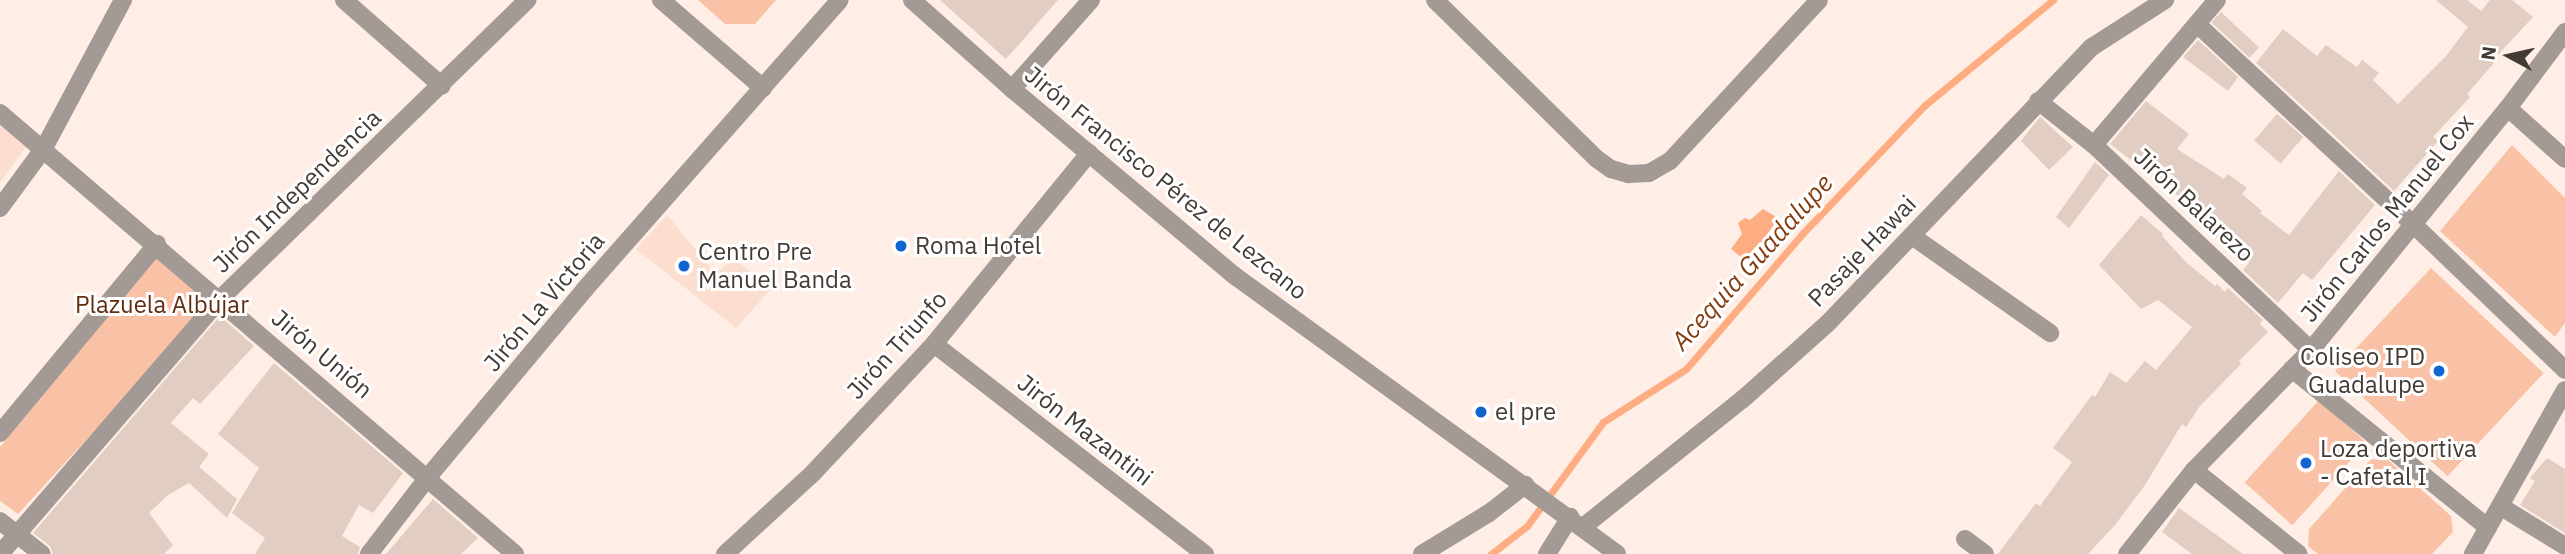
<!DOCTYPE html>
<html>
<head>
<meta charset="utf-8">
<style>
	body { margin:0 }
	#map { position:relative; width:2565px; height:554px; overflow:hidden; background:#ffeee5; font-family:"IBM Plex Sans",sans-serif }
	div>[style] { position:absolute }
	.built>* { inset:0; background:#fbded0 }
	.green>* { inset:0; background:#f9c2a6; transform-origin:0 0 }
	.water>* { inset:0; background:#fead83 }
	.stream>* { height:7px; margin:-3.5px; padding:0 3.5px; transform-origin:3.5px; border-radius:3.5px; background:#fead83 }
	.building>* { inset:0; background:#e1cdc2; transform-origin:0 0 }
	.minor>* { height:18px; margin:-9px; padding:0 9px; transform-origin:9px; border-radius:9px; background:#a39a95 }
	.dots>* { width:19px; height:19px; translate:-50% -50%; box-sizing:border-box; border:4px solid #fff; border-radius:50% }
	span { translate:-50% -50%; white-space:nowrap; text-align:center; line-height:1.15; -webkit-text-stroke:6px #fff; paint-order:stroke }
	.street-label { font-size:24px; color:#433b36 }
	.poi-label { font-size:24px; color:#433b36 }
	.left { translate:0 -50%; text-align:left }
	.right { translate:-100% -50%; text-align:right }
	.park-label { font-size:24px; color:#612e11 }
	.water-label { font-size:26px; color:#853d10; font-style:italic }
	.north { position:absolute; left:2474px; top:21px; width:70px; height:70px; -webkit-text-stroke:5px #fff; paint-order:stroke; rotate:278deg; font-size:19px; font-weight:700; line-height:28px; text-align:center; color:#433b36 }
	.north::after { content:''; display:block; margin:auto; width:24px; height:32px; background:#433b36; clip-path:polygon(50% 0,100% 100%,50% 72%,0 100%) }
</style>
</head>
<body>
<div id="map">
	<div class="built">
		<i style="clip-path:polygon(0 125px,27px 145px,0 183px)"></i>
		<i style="clip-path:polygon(667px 215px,715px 273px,735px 259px,770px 290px,736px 328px,636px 249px)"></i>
	</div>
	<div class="green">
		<i style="clip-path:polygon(698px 0,776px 0,755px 24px,725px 24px)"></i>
		<i style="clip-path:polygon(2512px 145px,2565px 198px,2565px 323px,2555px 337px,2440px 231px)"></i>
		<i style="clip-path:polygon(158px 256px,213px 302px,18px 514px,0 501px,0 447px)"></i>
		<i style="left:2431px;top:268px;width:154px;height:141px;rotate:43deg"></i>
		<i style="left:2319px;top:400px;width:64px;height:111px;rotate:42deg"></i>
		<i style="clip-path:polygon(2371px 459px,2388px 460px,2451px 516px,2453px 532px,2432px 554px,2318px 554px,2308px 546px,2309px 529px)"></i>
	</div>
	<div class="water">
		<i style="clip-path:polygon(1763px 209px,1778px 218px,1749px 263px,1731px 249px,1742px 234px,1738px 223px,1745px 218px,1750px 220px)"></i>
	</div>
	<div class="stream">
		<i style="left:1491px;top:554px;width:46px;rotate:-37.9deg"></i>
		<i style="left:1527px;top:526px;width:129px;rotate:-53.8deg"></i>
		<i style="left:1603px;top:422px;width:98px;rotate:-32.6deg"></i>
		<i style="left:1686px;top:369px;width:178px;rotate:-49.3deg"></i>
		<i style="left:1802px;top:234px;width:178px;rotate:-46.4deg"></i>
		<i style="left:1925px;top:105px;width:166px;rotate:-39.4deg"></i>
	</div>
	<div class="building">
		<i style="clip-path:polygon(940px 0,1058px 0,1006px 59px)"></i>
		<i style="clip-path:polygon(2436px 0,2467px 0,2481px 11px,2490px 0,2512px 0,2533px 17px,2492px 61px,2494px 63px,2467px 94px,2470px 97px,2433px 137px,2438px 141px,2394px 191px,2256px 63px,2283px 29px,2317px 56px,2326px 45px,2357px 67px,2362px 60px,2379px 73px,2373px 80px,2398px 104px,2446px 56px,2468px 27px)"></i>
		<i style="left:2221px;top:12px;width:52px;height:14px;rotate:43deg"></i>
		<i style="clip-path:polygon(2198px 40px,2238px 77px,2228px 91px,2183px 57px)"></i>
		<i style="clip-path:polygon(2146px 101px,2189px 134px,2177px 149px,2224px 179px,2228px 174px,2247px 188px,2242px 194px,2262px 211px,2260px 213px,2289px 235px,2339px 171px,2375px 205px,2312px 280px,2303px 273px,2278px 303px,2243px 270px,2249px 263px,2191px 217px,2197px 210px,2110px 144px)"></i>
		<i style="left:2277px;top:114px;width:35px;height:35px;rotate:41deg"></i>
		<i style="clip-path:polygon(2040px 117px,2073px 147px,2049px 170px,2021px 141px)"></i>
		<i style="clip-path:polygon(2095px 162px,2109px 175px,2069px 228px,2056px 217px)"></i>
		<i style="clip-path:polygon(2141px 215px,2163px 234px,2162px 236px,2186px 262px,2215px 286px,2217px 284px,2225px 292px,2228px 288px,2263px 320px,2260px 324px,2268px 332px,2239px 361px,2241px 364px,2200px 406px,2186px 427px,2182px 424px,2145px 485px,2115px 525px,2088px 554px,1998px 554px,2036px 503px,2040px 506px,2072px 462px,2053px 448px,2092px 395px,2095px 397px,2110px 372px,2126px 383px,2145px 361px,2156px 370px,2192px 327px,2158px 300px,2141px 309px,2099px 265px)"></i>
		<i style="clip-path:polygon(220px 316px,254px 346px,200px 404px,193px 398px,171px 423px,209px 454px,199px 467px,237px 499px,227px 518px,189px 483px,168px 495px,149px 513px,173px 545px,164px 554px,53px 554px,50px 546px,33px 533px)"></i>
		<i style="clip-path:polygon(274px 363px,403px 473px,373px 513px,359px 505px,342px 536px,360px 547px,358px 554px,255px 554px,265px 538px,232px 513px,259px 468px,218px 434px)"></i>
		<i style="clip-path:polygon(2547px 458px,2565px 469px,2565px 533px,2520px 505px,2535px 481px,2530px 478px)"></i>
		<i style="clip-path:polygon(433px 499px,478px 538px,461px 554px,386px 554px)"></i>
		<i style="clip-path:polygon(2179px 508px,2243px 554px,2192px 554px,2162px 532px)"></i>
	</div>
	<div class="minor">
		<i style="left:344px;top:0;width:130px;rotate:41.3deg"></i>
		<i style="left:661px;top:0;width:135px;rotate:40.8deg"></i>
		<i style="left:912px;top:0;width:134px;rotate:41.7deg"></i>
		<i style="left:1012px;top:89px;width:291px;rotate:40deg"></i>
		<i style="left:1235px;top:276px;width:472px;rotate:36deg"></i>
		<i style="left:1435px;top:0;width:227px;rotate:44.5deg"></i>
		<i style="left:1597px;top:159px;width:17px;rotate:36deg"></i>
		<i style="left:1611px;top:169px;width:19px;rotate:16deg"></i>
		<i style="left:1629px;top:174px;width:20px;rotate:-3deg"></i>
		<i style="left:1649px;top:173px;width:24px;rotate:-30deg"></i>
		<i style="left:1670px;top:161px;width:219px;rotate:-47.2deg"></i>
		<i style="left:2198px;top:25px;width:294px;rotate:42.8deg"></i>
		<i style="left:2414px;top:225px;width:209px;rotate:43.8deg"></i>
		<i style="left:1012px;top:89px;width:119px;rotate:-48.4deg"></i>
		<i style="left:2038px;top:101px;width:71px;rotate:38.2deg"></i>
		<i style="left:2094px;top:145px;width:299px;rotate:43.4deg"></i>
		<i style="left:2508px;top:108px;width:76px;rotate:41.8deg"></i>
		<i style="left:0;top:113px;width:678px;rotate:40.57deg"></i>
		<i style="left:2094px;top:145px;width:190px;rotate:-49.7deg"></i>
		<i style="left:0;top:208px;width:74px;rotate:-53.7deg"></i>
		<i style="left:44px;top:148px;width:168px;rotate:-61.9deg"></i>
		<i style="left:1912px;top:236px;width:169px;rotate:35.1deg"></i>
		<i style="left:934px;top:344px;width:343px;rotate:37.8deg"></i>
		<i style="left:2292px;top:369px;width:252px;rotate:39deg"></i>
		<i style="left:0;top:433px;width:246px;rotate:-50.3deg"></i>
		<i style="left:2194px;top:470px;width:134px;rotate:38.7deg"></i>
		<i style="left:2500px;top:506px;width:76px;rotate:31.6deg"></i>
		<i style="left:0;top:521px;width:53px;rotate:38.2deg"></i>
		<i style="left:1583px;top:527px;width:205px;rotate:-38.7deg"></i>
		<i style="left:1743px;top:399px;width:114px;rotate:-41.8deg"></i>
		<i style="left:1828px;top:323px;width:382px;rotate:-46.3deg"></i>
		<i style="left:2092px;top:47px;width:87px;rotate:-32.8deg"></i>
		<i style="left:1965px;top:539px;width:25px;rotate:37deg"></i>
		<i style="left:0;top:554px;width:337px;rotate:-49.2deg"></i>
		<i style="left:220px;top:299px;width:429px;rotate:-44.2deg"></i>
		<i style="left:369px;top:554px;width:97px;rotate:-52.5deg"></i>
		<i style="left:428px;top:477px;width:245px;rotate:-50.1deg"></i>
		<i style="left:585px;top:289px;width:385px;rotate:-48.6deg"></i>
		<i style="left:725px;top:554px;width:120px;rotate:-42.6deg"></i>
		<i style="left:813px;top:473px;width:177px;rotate:-46.8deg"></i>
		<i style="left:934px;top:344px;width:246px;rotate:-50.9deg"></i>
		<i style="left:1422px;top:554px;width:79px;rotate:-31.5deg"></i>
		<i style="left:1489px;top:513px;width:46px;rotate:-37.9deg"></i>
		<i style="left:1547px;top:554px;width:44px;rotate:-58.1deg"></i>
		<i style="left:2127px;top:554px;width:107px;rotate:-51.4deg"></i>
		<i style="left:2194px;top:470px;width:168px;rotate:-45.7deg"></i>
		<i style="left:2311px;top:350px;width:312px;rotate:-50.9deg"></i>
		<i style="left:2508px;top:108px;width:95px;rotate:-53.1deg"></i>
		<i style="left:2473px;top:554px;width:188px;rotate:-60.7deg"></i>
	</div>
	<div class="dots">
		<i style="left:901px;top:246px;background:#1165ce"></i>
		<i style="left:684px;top:266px;background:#1165ce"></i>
		<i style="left:2439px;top:371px;background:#1165ce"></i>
		<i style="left:1481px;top:412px;background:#1165ce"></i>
		<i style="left:2306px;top:463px;background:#1165ce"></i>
	</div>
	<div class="street-label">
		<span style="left:1166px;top:183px;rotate:39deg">Jirón Francisco Pérez de Lezcano</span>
		<span style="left:297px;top:191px;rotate:-44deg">Jirón Independencia</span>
		<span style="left:2194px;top:205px;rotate:43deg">Jirón Balarezo</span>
		<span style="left:2387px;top:218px;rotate:-51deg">Jirón Carlos Manuel Cox</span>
		<span style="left:1862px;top:251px;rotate:-46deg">Pasaje Hawai</span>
		<span style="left:544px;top:302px;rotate:-50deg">Jirón La Victoria</span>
		<span style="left:897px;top:345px;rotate:-48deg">Jirón Triunfo</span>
		<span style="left:322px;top:354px;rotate:40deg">Jirón Unión</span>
		<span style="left:1085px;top:430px;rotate:38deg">Jirón Mazantini</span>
	</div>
	<div class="poi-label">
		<span class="left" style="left:915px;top:246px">Roma Hotel</span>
		<span class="left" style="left:698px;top:266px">Centro Pre<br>Manuel Banda</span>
		<span class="right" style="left:2425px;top:371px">Coliseo IPD<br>Guadalupe</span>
		<span class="left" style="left:1495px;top:412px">el pre</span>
		<span class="left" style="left:2320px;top:463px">Loza deportiva<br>- Cafetal I</span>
	</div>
	<div class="park-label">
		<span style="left:162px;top:305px">Plazuela Albújar</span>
	</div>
	<div class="water-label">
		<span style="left:1752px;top:262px;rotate:-48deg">Acequia Guadalupe</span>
	</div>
	<div class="north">N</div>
</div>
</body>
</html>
